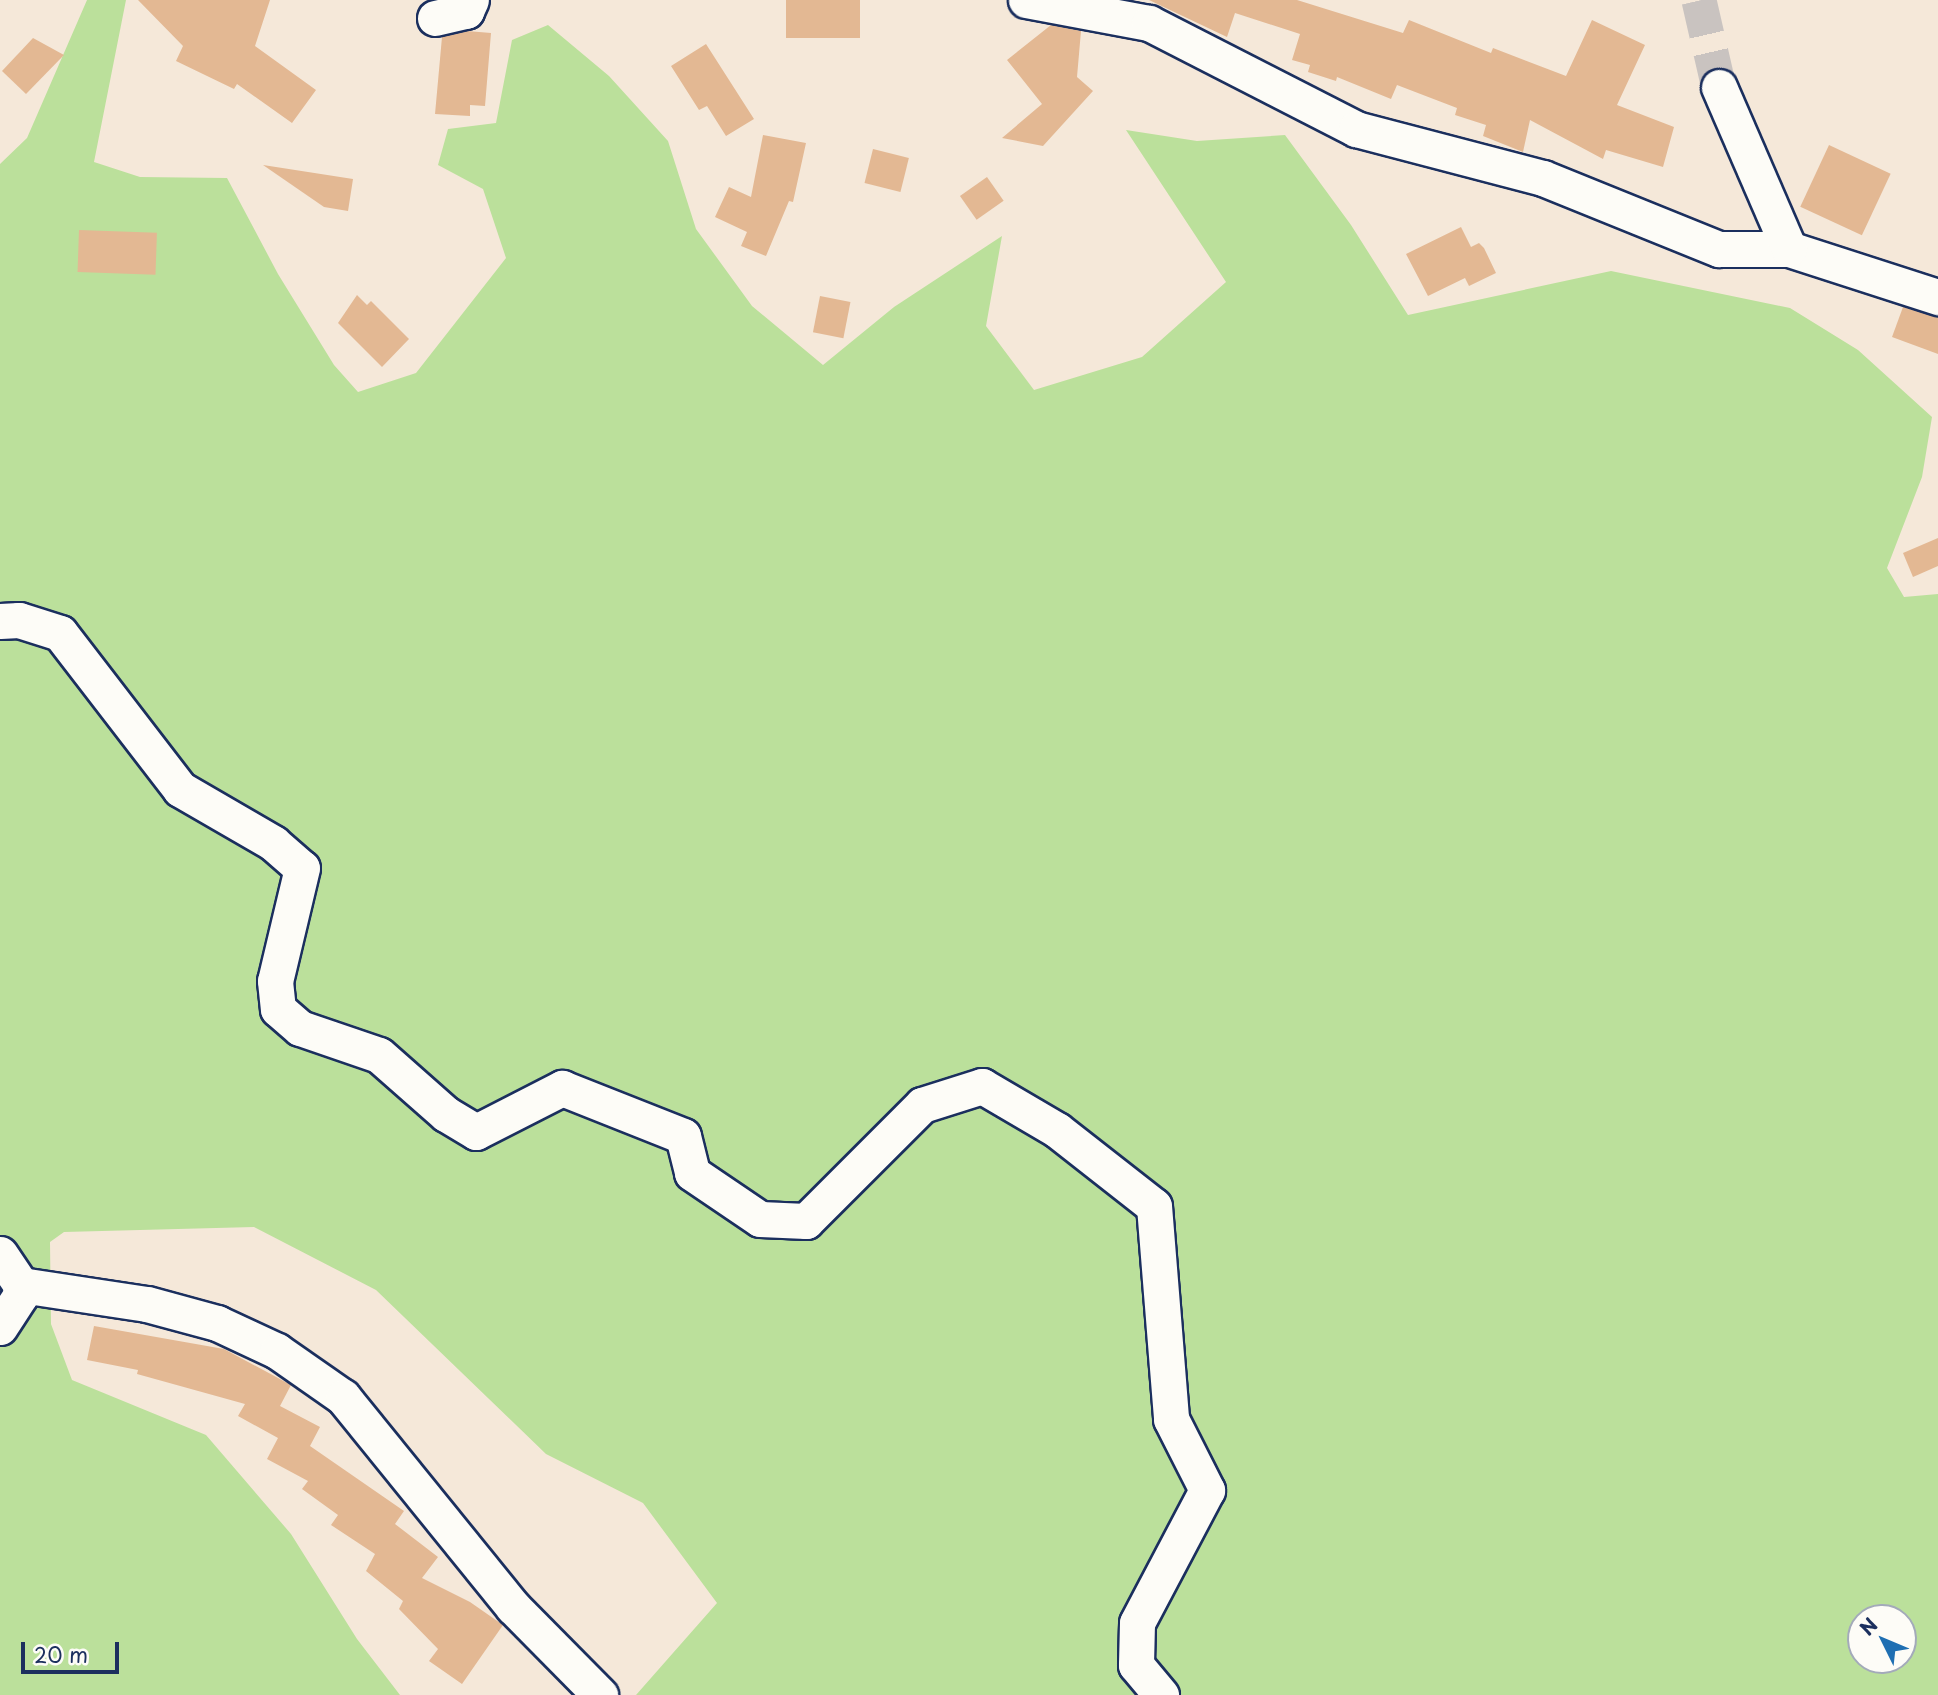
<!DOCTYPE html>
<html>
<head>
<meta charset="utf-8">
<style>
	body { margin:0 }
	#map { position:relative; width:1938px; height:1695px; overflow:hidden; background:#f5e8d9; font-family:"Playpen Sans",sans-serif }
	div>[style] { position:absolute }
	.green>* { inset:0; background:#bbe09b }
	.building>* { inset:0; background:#e3b893; transform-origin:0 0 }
	.minor-tunnel>* { height:35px; margin-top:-17.5px; transform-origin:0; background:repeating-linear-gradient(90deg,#c9c3c0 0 35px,transparent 0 53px) }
	.roads { filter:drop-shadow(2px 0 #1b2f5e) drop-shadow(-2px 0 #1b2f5e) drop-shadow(0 2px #1b2f5e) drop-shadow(0 -2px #1b2f5e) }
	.minor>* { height:35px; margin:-17.5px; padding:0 17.5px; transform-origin:17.5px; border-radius:17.5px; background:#fdfcf7 }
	span { translate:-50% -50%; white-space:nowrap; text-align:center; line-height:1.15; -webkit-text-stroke:6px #fdfcf7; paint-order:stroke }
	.north { position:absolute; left:1847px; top:1604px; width:70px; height:70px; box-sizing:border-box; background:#fdfcf7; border:2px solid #a3aaba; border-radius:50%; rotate:313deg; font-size:19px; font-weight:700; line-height:28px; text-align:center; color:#1b2f5e }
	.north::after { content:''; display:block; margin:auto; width:24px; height:32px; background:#1f6fb2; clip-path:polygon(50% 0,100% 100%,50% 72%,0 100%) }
	.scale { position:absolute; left:21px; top:1642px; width:98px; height:32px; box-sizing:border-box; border:4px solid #1b2f5e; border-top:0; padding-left:9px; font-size:21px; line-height:24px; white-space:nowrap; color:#1b2f5e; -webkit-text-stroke:5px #fdfcf7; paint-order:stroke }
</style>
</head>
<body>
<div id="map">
	<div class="green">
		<i style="clip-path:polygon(evenodd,87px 0,126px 0,94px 162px,140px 177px,227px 178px,278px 274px,334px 365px,358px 392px,416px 373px,506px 258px,483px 189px,438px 165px,448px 129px,496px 123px,512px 40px,548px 25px,609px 76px,668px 141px,696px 229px,752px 306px,823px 365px,894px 307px,1002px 236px,986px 326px,1034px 390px,1142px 357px,1226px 282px,1126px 130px,1197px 141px,1285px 135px,1351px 225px,1408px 315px,1611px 271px,1790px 308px,1858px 350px,1932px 417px,1922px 477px,1887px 568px,1904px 597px,1938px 594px,1938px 1695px,636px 1695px,717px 1603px,643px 1503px,546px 1454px,376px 1290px,254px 1227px,64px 1232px,50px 1242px,51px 1324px,72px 1380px,206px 1435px,291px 1534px,357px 1639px,400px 1695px,0 1695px,0 164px,27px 138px,87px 0,1861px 1618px,1903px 1618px,1903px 1660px,1861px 1660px,1861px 1618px)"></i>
	</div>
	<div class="building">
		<i style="clip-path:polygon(138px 0,270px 0,255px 46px,316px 90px,292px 123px,237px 84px,234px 89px,176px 61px,183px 46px)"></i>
		<i style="left:786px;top:0;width:74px;height:38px"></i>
		<i style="clip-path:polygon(1149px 0,1297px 0,1403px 33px,1409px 20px,1491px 53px,1493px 48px,1566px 76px,1592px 20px,1645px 45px,1617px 105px,1674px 127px,1663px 167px,1606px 150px,1603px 159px,1530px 120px,1523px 152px,1483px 136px,1486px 125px,1455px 115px,1457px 108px,1397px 85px,1391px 99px,1337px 77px,1336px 81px,1308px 72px,1310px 65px,1292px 60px,1300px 34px,1235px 13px,1227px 37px)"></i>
		<i style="clip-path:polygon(1051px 25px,1081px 31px,1077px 77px,1093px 91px,1043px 146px,1002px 138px,1042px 104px,1007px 60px)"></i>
		<i style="clip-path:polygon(467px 31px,491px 33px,485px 106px,470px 105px,470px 116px,435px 114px,442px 37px)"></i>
		<i style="clip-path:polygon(33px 38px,64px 55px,26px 94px,2px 71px)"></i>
		<i style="clip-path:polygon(706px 44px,754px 119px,726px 136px,707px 106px,699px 110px,671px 66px)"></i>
		<i style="clip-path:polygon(763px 135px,806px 143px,793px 202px,789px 201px,766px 256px,741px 246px,747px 232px,715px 217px,729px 187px,751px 197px)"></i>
		<i style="left:1829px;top:145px;width:68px;height:68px;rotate:25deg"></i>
		<i style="left:873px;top:149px;width:37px;height:35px;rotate:14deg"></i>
		<i style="clip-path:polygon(263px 165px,353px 179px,348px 211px,324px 207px)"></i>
		<i style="left:987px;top:177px;width:29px;height:33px;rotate:55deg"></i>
		<i style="clip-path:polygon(1461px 227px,1471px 247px,1479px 243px,1484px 248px,1496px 273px,1469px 286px,1465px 278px,1428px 296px,1406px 254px)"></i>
		<i style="left:79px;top:230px;width:78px;height:42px;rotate:2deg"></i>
		<i style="clip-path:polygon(357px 295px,367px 305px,371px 301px,409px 339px,382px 367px,338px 323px)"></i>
		<i style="left:820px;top:296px;width:31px;height:37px;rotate:11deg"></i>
		<i style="clip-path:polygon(1903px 307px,1938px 317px,1938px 354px,1892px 337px)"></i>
		<i style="clip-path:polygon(1938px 538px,1938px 566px,1913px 577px,1903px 553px)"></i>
		<i style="clip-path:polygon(94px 1326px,224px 1349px,291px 1385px,280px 1406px,320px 1427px,310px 1446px,404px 1511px,395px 1524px,438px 1557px,422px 1578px,470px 1602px,503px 1625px,462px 1684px,429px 1661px,438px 1649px,399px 1609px,403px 1601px,366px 1571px,375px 1554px,331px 1525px,338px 1515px,302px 1489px,308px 1481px,267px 1459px,278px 1438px,238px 1416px,245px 1404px,137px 1374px,138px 1370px,87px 1360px)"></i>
	</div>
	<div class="minor-tunnel">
		<i style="left:1699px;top:0;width:89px;rotate:77.1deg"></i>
	</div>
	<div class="roads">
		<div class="minor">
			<i style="left:1026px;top:0;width:125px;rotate:10.6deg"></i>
			<i style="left:1149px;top:23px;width:233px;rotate:27.1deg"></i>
			<i style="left:1356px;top:129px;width:193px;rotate:14.7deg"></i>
			<i style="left:1543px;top:178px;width:190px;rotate:22deg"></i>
			<i style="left:1719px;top:249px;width:70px"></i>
			<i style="left:1789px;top:249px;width:157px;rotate:17.9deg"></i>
			<i style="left:435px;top:18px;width:32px;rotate:-13deg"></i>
			<i style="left:466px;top:11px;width:12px;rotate:-66deg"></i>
			<i style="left:1719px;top:87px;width:176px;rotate:66.6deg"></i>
			<i style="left:0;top:621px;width:19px;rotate:-3deg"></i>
			<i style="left:19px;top:620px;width:43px;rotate:17.6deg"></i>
			<i style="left:60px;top:633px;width:197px;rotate:52.4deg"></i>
			<i style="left:180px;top:789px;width:108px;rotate:30.1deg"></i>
			<i style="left:273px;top:843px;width:38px;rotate:41deg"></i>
			<i style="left:302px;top:868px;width:116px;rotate:103.4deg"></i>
			<i style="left:275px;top:981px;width:28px;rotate:84deg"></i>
			<i style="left:278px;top:1009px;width:29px;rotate:41deg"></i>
			<i style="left:300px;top:1028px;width:83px;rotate:18.9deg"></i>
			<i style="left:379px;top:1055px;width:89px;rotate:41.4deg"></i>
			<i style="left:446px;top:1114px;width:35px;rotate:31deg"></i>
			<i style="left:476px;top:1132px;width:97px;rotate:-27.1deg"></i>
			<i style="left:562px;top:1088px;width:130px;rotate:21.6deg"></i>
			<i style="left:683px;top:1136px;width:38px;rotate:76deg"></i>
			<i style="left:692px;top:1173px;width:82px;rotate:34.1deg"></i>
			<i style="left:760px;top:1219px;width:46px;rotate:2.5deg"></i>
			<i style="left:806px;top:1221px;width:164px;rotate:-45deg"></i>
			<i style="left:922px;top:1105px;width:63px;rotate:-17.6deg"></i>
			<i style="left:982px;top:1086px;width:87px;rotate:30.4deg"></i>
			<i style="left:1057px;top:1130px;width:123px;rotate:38.1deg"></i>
			<i style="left:1154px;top:1206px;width:214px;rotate:85.4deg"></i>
			<i style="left:1171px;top:1419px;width:80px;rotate:63.1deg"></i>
			<i style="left:1207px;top:1490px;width:150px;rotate:117.8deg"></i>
			<i style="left:1137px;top:1623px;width:42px;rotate:91.4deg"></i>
			<i style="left:1136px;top:1665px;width:39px;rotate:50deg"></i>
			<i style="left:0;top:1254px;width:37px;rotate:56deg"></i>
			<i style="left:21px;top:1285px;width:11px;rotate:95deg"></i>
			<i style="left:20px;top:1296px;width:37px;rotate:123deg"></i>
			<i style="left:21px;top:1285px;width:127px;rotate:8.6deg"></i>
			<i style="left:147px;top:1304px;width:73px;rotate:15.2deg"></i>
			<i style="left:217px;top:1323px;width:66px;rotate:25deg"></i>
			<i style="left:277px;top:1351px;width:80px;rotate:34.9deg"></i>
			<i style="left:343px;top:1397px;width:270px;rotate:51deg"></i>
			<i style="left:513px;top:1607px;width:124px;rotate:45.3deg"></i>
		</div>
	</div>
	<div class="north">N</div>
	<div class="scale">20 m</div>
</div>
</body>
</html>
